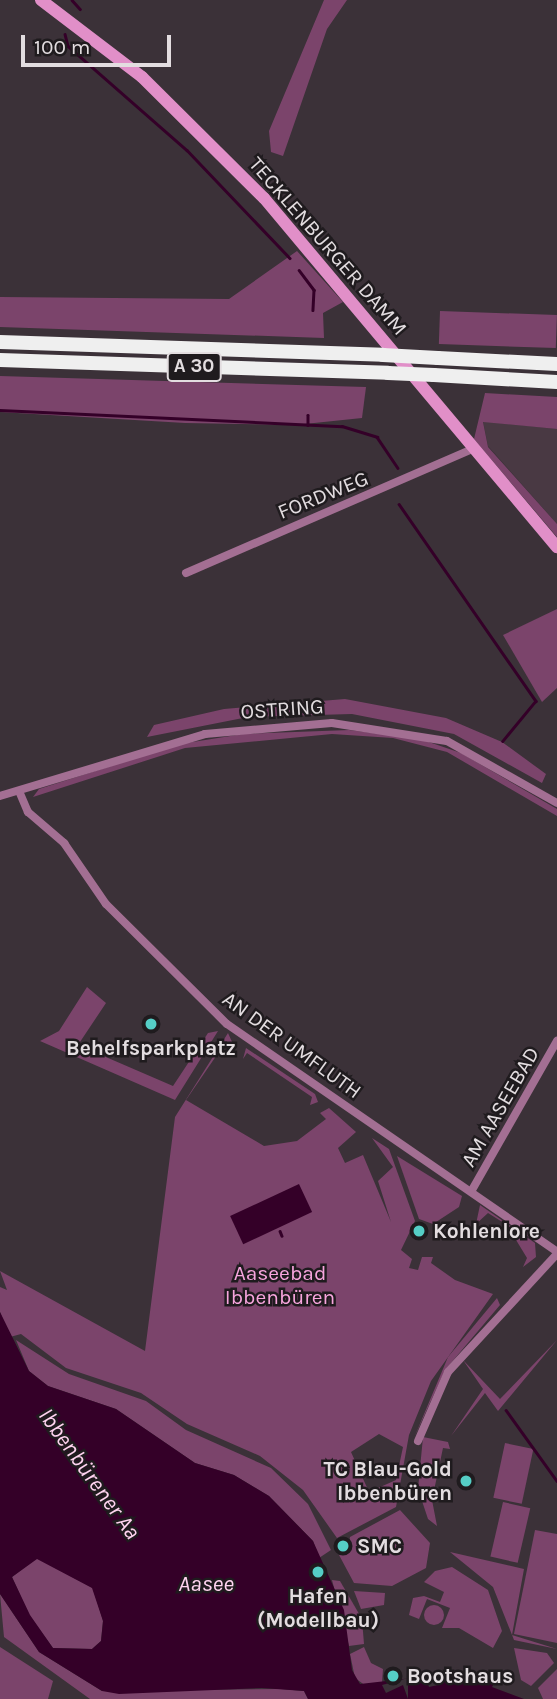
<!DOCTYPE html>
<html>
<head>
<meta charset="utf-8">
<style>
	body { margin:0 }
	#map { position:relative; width:557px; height:1699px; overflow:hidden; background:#3b3138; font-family:Karla,sans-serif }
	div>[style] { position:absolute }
	.built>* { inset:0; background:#493943 }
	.green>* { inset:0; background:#7b446b; transform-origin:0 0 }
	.round { border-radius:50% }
	.water>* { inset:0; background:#340028; transform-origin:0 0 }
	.pier>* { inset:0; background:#3b3138 }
	.stream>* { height:2.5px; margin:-1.25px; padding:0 1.25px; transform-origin:1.25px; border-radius:1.25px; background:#340028 }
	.minor>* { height:8px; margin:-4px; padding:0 4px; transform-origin:4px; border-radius:4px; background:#a36f93 }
	.secondary>* { height:12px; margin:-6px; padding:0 6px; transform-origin:6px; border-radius:6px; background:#e18fc8 }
	.motorway>* { height:14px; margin:-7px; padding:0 7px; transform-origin:7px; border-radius:7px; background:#efefef }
	.motorway-bridge>* { height:14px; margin:-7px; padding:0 7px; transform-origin:7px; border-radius:7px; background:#efefef }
	.dots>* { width:19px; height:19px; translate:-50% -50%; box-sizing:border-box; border:4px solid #1f1b1e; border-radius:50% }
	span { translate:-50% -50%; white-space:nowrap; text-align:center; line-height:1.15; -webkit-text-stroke:5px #1f1b1e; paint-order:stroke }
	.shield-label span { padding:2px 5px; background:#1f1b1e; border:2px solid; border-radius:5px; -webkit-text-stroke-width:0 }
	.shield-label { font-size:19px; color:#e3dde0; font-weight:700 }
	.street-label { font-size:21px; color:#e3dde0 }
	.poi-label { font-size:21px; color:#e3dde0; font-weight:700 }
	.left { translate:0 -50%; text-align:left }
	.right { translate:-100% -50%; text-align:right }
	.park-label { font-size:21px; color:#f8a5de }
	.water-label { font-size:23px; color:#ffd4f0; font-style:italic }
	.scale { position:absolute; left:21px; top:35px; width:150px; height:32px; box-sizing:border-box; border:4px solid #e3dde0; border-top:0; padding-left:9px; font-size:21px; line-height:24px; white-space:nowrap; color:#e3dde0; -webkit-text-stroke:5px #1f1b1e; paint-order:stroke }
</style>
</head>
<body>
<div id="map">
	<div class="built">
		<i style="clip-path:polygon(483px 421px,557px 429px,557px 524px,488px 446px)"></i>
	</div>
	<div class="green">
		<i style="clip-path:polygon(324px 0,347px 0,327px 29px,283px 156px,271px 152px,269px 131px)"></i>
		<i style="clip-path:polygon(297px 251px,343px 302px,323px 313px,324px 338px,0 327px,0 297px,229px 299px)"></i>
		<i style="left:440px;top:311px;width:117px;height:33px;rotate:2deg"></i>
		<i style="clip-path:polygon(0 376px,366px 387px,362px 418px,295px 425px,185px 423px,0 412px)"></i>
		<i style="clip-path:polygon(485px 393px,557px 397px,557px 429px,483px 422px,488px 447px,557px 524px,557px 537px,474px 439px)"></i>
		<i style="clip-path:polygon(557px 609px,557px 688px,542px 702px,503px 635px)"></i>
		<i style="clip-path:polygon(345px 699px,446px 718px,502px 742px,546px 774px,542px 783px,454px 734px,352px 714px,248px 717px,147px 737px,154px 725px,224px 709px)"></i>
		<i style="clip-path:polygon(349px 730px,420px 739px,461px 753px,557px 809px,557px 816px,447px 752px,393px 738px,332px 734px,185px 748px,33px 797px,39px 789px,180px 744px,243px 734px)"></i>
		<i style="clip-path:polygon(87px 987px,106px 1003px,78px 1045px,173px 1086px,208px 1033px,218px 1031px,175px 1100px,40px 1041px,59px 1031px)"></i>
		<i style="clip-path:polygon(evenodd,228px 1033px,233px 1044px,225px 1043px,186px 1100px,264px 1146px,297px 1141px,326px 1119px,320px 1113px,329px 1108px,356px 1132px,338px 1148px,345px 1163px,363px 1155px,391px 1222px,378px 1181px,393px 1167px,372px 1138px,389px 1149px,415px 1221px,401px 1250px,412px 1259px,409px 1268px,418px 1270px,422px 1257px,433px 1257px,431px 1263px,455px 1280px,493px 1294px,431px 1381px,409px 1435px,396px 1507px,337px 1538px,303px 1490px,260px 1456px,187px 1424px,141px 1393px,66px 1368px,21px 1334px,10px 1337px,0 1312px,0 1287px,7px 1290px,0 1271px,145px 1351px,175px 1117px,228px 1033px,379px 1434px,403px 1447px,396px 1480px,369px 1492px,351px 1452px,379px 1434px)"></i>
		<i style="clip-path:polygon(246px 1048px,315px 1094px,318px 1102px,310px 1105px,312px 1097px,247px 1053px,243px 1059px)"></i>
		<i style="clip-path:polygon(397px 1156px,462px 1196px,459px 1207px,433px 1224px,419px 1219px)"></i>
		<i style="clip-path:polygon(480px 1205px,535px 1243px,536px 1257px,523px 1267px,527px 1258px,507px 1225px,488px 1213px,476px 1224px)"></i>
		<i style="clip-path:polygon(497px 1298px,500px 1305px,445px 1370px,414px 1438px,448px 1357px)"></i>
		<i style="clip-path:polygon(16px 1340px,69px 1374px,146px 1401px,186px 1430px,271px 1468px,308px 1504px,331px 1550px,319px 1558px,313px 1541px,269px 1496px,234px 1475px,195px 1463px,116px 1409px,48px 1386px,29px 1371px)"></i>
		<i style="clip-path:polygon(557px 1340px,498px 1411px,485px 1393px,451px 1436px,483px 1389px,463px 1360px,500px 1399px)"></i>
		<i style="clip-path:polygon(423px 1437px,448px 1442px,450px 1449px,443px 1448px,432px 1500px,437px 1526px,428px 1519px,418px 1489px)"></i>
		<i style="left:505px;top:1443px;width:29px;height:56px;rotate:12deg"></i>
		<i style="left:503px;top:1502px;width:28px;height:56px;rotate:13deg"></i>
		<i style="clip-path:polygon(400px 1510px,430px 1543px,426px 1568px,392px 1586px,354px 1583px,339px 1555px,348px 1550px,350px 1537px)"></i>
		<i style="clip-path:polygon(535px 1530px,557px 1534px,557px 1643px,514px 1634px)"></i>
		<i style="clip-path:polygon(450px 1552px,524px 1569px,512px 1635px,557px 1649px,514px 1640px,493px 1587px)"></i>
		<i style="clip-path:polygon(37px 1558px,93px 1588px,103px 1621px,101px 1641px,92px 1649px,53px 1648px,29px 1615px,12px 1577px)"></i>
		<i style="clip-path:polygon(452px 1567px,488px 1590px,502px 1631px,493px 1648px,459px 1628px,442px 1628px,450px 1608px,427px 1599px,419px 1619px,409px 1615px,413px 1598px,424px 1596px,440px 1602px,444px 1592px,424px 1582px,435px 1571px)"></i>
		<i style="clip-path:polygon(332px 1580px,340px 1581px,362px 1619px,364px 1644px,349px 1646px)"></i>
		<i style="clip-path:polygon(354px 1591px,385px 1593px,384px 1605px,361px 1609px)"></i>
		<i style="clip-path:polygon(0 1594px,39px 1652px,102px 1691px,281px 1689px,304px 1691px,308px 1699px,90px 1699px,4px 1637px)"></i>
		<i class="round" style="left:424px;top:1605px;width:20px;height:20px"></i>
		<i style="clip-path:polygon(0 1647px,53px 1681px,48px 1699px,0 1699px)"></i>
		<i style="clip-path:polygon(364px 1647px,371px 1663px,383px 1669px,382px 1683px,366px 1686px,355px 1678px,350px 1654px)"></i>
		<i style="clip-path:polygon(514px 1648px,547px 1653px,554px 1663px,531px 1686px,521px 1680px)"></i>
		<i style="clip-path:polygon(557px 1669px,557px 1699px,543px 1699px,538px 1688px)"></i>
	</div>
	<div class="water">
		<i style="left:299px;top:1184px;width:31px;height:76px;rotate:65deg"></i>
		<i style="clip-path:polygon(evenodd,0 1312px,29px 1371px,48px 1386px,116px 1409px,195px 1463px,234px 1475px,269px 1496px,313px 1541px,344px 1610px,352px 1670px,360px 1684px,482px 1670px,496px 1681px,492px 1687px,524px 1699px,308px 1699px,304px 1691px,262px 1688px,119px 1694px,102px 1691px,39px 1652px,0 1594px,0 1312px,37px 1559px,92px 1588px,103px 1621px,101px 1641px,92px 1649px,53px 1648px,30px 1615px,12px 1577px,37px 1559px)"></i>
	</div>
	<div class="pier">
		<i style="clip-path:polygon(449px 1667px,482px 1670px,477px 1678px,436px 1676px,438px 1685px,429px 1687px,426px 1679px,408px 1683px,408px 1699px,403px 1685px,386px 1693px,382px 1685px)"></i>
	</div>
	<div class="stream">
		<i style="left:72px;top:0;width:12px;rotate:48deg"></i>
		<i style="left:65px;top:34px;width:12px;rotate:76deg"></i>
		<i style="left:68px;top:46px;width:158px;rotate:41.2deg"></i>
		<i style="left:187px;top:150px;width:149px;rotate:46.4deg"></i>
		<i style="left:299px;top:270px;width:25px;rotate:53deg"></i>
		<i style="left:314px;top:290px;width:20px;rotate:93deg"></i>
		<i style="left:0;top:410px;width:342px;rotate:2.7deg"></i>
		<i style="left:342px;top:426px;width:37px;rotate:17deg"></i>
		<i style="left:377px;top:437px;width:37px;rotate:56deg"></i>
		<i style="left:308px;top:415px;width:10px;rotate:90deg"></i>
		<i style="left:399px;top:504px;width:240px;rotate:55.2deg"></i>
		<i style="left:536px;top:701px;width:52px;rotate:129.5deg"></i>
		<i style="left:280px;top:1231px;width:5px;rotate:68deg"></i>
		<i style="left:506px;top:1410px;width:87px;rotate:54.3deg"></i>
	</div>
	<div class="minor">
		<i style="left:186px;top:573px;width:313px;rotate:-23.4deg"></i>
		<i style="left:19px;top:791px;width:23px;rotate:67deg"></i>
		<i style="left:28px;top:812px;width:48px;rotate:40.7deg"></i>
		<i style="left:64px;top:843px;width:74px;rotate:55.5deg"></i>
		<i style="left:106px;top:904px;width:170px;rotate:44.8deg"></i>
		<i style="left:227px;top:1024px;width:401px;rotate:34.6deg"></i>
		<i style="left:0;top:796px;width:214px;rotate:-16.8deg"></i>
		<i style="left:205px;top:734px;width:127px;rotate:-5deg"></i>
		<i style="left:332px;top:723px;width:116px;rotate:8.9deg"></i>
		<i style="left:447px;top:741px;width:126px;rotate:29.4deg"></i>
		<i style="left:472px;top:1190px;width:172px;rotate:-60.3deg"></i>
		<i style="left:418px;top:1441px;width:75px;rotate:-66.5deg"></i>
		<i style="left:448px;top:1372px;width:161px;rotate:-47.3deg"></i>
	</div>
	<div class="secondary">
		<i style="left:41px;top:0;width:127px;rotate:37.3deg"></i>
		<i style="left:142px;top:77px;width:172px;rotate:44.8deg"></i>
		<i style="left:264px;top:198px;width:456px;rotate:50deg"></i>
	</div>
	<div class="motorway">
		<i style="left:0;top:342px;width:383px;rotate:1.9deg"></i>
		<i style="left:438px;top:358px;width:119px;rotate:2.9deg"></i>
		<i style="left:0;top:360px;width:388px;rotate:1.9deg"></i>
		<i style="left:434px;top:375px;width:123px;rotate:3.3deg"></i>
	</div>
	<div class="motorway-bridge">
		<i style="left:383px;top:355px;width:55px;rotate:3.1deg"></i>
		<i style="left:388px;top:373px;width:46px;rotate:2.5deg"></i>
	</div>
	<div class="dots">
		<i style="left:151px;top:1024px;background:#55cec6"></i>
		<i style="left:419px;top:1231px;background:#55cec6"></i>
		<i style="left:466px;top:1481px;background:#55cec6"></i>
		<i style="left:343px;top:1546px;background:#55cec6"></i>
		<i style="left:318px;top:1572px;background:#55cec6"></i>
		<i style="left:393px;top:1676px;background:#55cec6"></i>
	</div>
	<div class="shield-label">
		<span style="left:194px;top:367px">A 30</span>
	</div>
	<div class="street-label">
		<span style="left:328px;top:246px;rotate:49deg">TECKLENBURGER DAMM</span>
		<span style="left:323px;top:495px;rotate:-22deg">FORDWEG</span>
		<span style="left:282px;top:709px;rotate:-4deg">OSTRING</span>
		<span style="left:292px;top:1045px;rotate:36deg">AN DER UMFLUTH</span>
		<span style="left:500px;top:1107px;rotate:-60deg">AM AASEEBAD</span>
	</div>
	<div class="poi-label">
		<span style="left:151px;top:1048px">Behelfsparkplatz</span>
		<span class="left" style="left:433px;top:1231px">Kohlenlore</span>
		<span class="right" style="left:452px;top:1481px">TC Blau-Gold<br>Ibbenbüren</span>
		<span class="left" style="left:357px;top:1546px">SMC</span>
		<span style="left:318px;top:1608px">Hafen<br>(Modellbau)</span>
		<span class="left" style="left:407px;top:1676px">Bootshaus</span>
	</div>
	<div class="park-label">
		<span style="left:280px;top:1285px">Aaseebad<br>Ibbenbüren</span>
	</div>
	<div class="water-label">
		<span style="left:89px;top:1474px;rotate:54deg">Ibbenbürener Aa</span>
		<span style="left:206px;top:1584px">Aasee</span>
	</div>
	<div class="scale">100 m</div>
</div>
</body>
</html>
